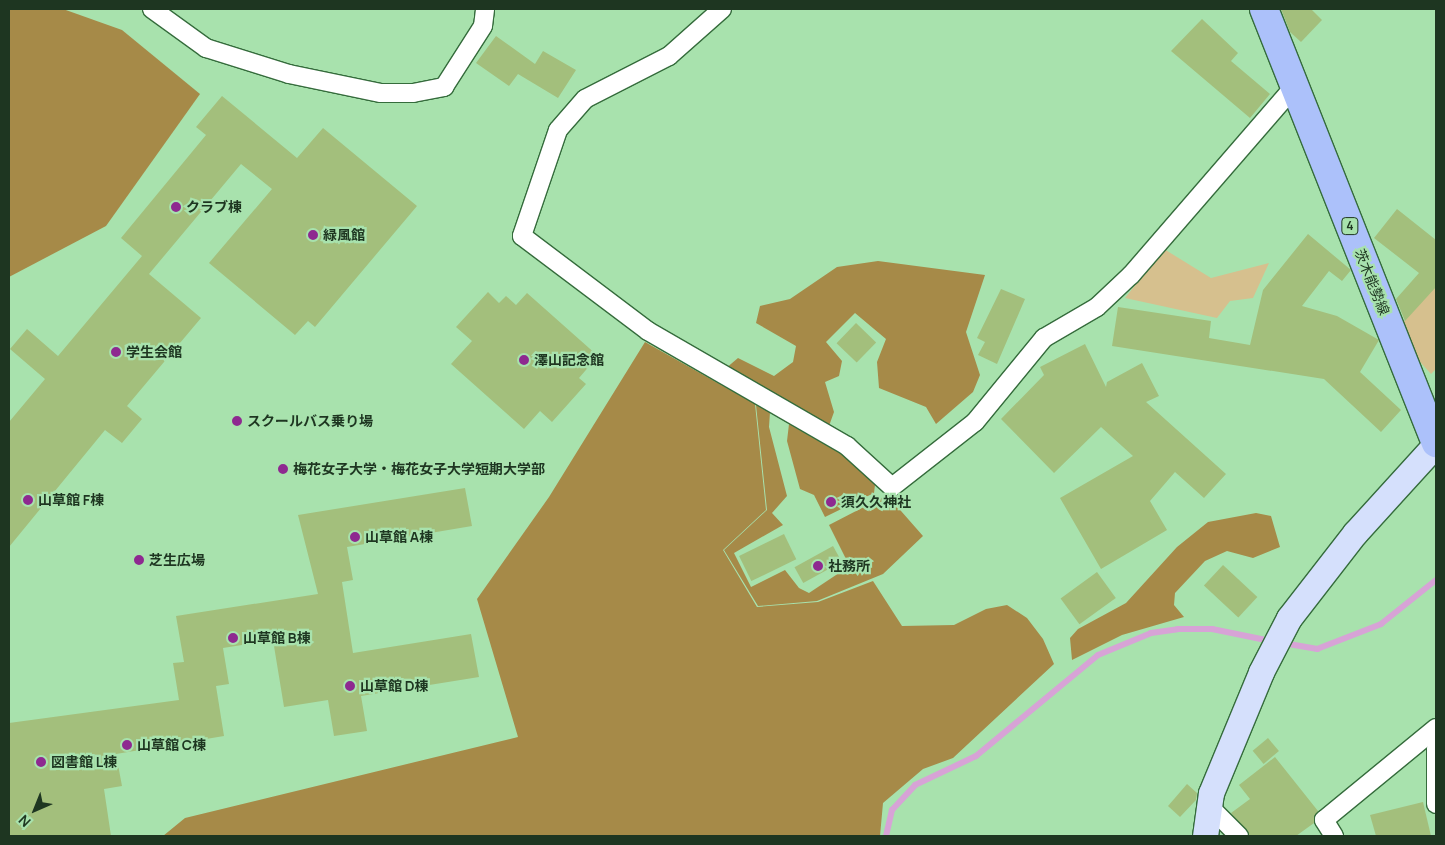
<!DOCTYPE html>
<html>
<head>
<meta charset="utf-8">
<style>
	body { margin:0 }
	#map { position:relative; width:1445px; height:845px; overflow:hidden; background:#a8e2ad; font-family:Manrope,"Noto Sans JP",sans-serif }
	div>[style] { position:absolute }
	.green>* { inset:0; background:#d6c08e }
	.forest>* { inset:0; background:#a68a48 }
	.stream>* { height:6px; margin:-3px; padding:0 3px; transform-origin:3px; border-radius:3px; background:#d7a3d6 }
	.building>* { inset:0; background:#a3bf7c; transform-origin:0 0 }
	.roads { filter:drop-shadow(1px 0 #356c3c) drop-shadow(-1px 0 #356c3c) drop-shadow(0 1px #356c3c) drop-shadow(0 -1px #356c3c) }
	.street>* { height:18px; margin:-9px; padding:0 9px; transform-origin:9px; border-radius:9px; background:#fff }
	.secondary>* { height:25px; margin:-12.5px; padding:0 12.5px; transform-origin:12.5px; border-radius:12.5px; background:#d5e0fc }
	.primary>* { height:28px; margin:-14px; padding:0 14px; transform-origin:14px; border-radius:14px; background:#acc1fa }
	.dots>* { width:14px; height:14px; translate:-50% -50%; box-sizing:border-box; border:2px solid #a8e2ad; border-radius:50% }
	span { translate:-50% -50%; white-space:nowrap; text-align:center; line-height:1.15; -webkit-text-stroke:4.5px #a8e2ad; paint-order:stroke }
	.shield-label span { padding:1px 4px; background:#a8e2ad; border:1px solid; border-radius:4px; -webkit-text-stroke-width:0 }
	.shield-label { font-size:12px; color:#1e3621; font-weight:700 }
	.poi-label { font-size:14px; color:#1e3621; font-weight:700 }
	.left { translate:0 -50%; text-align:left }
	.street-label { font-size:14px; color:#1e3621 }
	.frame { position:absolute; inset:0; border:10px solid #1e3621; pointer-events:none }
	.north { position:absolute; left:10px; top:785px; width:50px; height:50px; -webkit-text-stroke:4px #a8e2ad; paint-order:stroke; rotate:224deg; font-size:14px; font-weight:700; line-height:20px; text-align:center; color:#1e3621 }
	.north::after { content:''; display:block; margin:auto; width:18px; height:22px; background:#1e3621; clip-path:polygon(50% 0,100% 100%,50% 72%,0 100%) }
</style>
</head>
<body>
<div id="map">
	<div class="green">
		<i style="clip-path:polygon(1164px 249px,1211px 278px,1269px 263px,1253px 298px,1230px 301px,1217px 318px,1125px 298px)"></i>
		<i style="clip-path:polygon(1432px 285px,1436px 288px,1436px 369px,1431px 374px,1413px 354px,1402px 324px)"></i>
	</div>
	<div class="forest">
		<i style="clip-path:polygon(9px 9px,63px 9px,122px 30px,200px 94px,106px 226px,9px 277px)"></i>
		<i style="clip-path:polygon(878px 261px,985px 275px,966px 332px,980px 375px,973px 392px,936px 424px,926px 407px,879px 388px,877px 362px,886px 339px,855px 313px,826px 342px,842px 361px,839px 376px,825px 382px,834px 412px,829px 426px,725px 369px,738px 358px,774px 376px,793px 362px,796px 346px,756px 323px,760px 306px,790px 299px,837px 267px)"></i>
		<i style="clip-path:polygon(645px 342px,755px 404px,766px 510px,723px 550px,757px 607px,818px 602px,873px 581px,902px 626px,954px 625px,986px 609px,1007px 605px,1027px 618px,1043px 639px,1054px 664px,953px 758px,923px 769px,883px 803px,880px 836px,163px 836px,185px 818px,518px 737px,477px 599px,549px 497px)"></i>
		<i style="clip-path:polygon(756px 405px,770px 412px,769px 427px,787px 496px,772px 513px,783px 525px,734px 553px,751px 587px,785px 570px,799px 588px,809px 593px,845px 569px,847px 561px,829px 525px,887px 495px,923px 536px,883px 574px,817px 601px,758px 606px,724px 550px,767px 510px)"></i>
		<i style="clip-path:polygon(789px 424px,843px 455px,875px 485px,874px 493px,825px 517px,814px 495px,800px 489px,787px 441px)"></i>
		<i style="clip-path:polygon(1256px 513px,1271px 516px,1280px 547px,1253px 558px,1227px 551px,1205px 561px,1175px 593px,1174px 605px,1184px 617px,1122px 635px,1072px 660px,1070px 638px,1078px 629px,1126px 603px,1177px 547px,1208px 522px)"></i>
	</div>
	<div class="stream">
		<i style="left:1283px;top:643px;width:35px;rotate:10deg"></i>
		<i style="left:1317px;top:649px;width:69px;rotate:-21.3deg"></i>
		<i style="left:1381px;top:624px;width:70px;rotate:-38.7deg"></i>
		<i style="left:886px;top:836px;width:27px;rotate:-77deg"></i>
		<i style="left:892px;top:810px;width:34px;rotate:-47deg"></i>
		<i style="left:915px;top:785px;width:68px;rotate:-25.4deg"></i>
		<i style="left:976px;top:756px;width:158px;rotate:-39.6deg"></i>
		<i style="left:1098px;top:655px;width:57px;rotate:-22.5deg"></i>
		<i style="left:1151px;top:633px;width:27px;rotate:-8deg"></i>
		<i style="left:1178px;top:629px;width:34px"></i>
		<i style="left:1212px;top:629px;width:60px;rotate:11.5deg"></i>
	</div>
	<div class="building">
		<i style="clip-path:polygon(1281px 9px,1311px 9px,1322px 20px,1301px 42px,1290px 32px)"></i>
		<i style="clip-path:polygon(1202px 19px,1238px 53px,1231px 61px,1270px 94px,1250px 118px,1171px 51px)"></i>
		<i style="clip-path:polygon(496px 36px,535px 64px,543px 51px,576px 70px,558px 98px,518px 74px,509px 86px,476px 63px)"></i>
		<i style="clip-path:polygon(222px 96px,297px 158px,323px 128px,417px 206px,315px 327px,308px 321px,295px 335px,209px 263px,272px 189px,241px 164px,149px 274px,201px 318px,127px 406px,142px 419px,122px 443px,105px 430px,9px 547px,9px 422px,45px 379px,10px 349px,27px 329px,58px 356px,142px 256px,121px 238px,206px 135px,196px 127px)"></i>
		<i style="clip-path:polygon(1397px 209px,1436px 240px,1436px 287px,1405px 321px,1396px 299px,1419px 273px,1374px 238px)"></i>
		<i style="clip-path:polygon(1308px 234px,1351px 270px,1342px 281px,1329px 271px,1302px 306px,1337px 316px,1379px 340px,1360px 372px,1401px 410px,1381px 432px,1324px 379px,1112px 346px,1118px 307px,1211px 321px,1209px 338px,1250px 345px,1263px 290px)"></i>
		<i style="clip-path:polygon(1001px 289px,1025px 299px,997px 364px,978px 355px,985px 342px,977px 338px)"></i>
		<i style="clip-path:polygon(488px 292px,499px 303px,506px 296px,516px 305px,527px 293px,598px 356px,579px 378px,586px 384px,552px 422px,540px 411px,524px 429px,451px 364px,472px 341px,456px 327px)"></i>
		<i style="left:856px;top:323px;width:28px;height:28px;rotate:44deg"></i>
		<i style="clip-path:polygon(1085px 344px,1106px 387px,1107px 382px,1142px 363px,1159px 396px,1146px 402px,1226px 474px,1204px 498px,1175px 472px,1150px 501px,1167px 530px,1101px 569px,1060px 498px,1133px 456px,1101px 427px,1054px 473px,1001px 419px,1044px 375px,1040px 367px)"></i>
		<i style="clip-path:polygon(465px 488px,472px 526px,347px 547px,353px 580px,342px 582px,353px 653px,471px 634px,479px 677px,361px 696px,367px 731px,334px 736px,328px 700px,284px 707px,273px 640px,223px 648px,229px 684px,216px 686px,224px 736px,116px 754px,122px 786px,104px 789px,111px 836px,9px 836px,9px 723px,179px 700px,173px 663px,184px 662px,176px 616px,318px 594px,298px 515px)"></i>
		<i style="left:784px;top:534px;width:28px;height:50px;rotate:64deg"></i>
		<i style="left:833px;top:546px;width:18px;height:44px;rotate:61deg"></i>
		<i style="left:1223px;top:565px;width:47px;height:28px;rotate:43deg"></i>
		<i style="left:1097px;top:572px;width:32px;height:45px;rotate:54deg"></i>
		<i style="left:1268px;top:738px;width:17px;height:20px;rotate:50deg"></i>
		<i style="clip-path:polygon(1275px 757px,1318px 811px,1314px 823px,1296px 836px,1249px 836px,1231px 813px,1250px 799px,1239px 785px)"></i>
		<i style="clip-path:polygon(1187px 784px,1197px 793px,1196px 800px,1180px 817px,1168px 806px)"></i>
		<i style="clip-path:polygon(1423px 802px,1431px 836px,1376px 836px,1370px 815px)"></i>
	</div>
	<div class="roads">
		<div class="street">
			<i style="left:152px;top:9px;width:67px;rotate:35.8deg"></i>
			<i style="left:206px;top:48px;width:87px;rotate:17.4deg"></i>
			<i style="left:289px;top:74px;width:94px;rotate:11.7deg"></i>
			<i style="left:381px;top:93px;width:32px"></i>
			<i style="left:413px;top:93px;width:32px;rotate:-11deg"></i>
			<i style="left:444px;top:87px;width:72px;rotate:-57.4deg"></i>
			<i style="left:483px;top:26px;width:17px;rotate:-83deg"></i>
			<i style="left:722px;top:9px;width:71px;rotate:138.4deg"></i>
			<i style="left:669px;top:56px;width:94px;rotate:152.9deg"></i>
			<i style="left:585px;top:99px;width:41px;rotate:131.1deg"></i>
			<i style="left:558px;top:130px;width:112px;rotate:108.8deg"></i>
			<i style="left:522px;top:236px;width:158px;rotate:37deg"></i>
			<i style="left:648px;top:331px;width:230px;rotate:30deg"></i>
			<i style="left:847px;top:446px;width:61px;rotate:42.3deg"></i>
			<i style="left:892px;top:487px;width:105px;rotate:-38.1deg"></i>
			<i style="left:975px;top:422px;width:109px;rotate:-50.6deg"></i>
			<i style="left:1044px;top:338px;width:61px;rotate:-30.3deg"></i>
			<i style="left:1097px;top:307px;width:47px;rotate:-43.3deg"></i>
			<i style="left:1131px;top:275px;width:250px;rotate:-49.1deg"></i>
			<i style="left:1436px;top:748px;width:56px;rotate:90deg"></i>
			<i style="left:1210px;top:807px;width:41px;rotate:45deg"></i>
			<i style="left:1334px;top:836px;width:19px;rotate:-122deg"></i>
			<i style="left:1324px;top:820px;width:145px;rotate:-39.4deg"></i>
		</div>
		<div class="secondary">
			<i style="left:1205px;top:836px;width:43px;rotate:-82.1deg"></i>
			<i style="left:1211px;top:793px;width:131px;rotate:-67.5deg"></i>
			<i style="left:1261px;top:672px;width:61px;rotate:-62.6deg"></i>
			<i style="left:1289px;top:618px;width:108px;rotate:-52.2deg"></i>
			<i style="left:1355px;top:533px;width:120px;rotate:-47.7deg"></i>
		</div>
		<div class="primary">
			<i style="left:1264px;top:9px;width:467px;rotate:68.4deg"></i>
		</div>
	</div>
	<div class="dots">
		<i style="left:176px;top:207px;background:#8e2990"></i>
		<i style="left:313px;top:235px;background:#8e2990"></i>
		<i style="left:116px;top:352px;background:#8e2990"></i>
		<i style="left:524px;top:360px;background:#8e2990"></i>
		<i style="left:237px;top:421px;background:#8e2990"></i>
		<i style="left:283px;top:469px;background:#8e2990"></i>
		<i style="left:28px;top:500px;background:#8e2990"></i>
		<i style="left:831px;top:502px;background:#8e2990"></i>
		<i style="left:355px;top:537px;background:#8e2990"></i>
		<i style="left:139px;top:560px;background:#8e2990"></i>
		<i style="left:818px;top:566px;background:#8e2990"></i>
		<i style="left:233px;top:638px;background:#8e2990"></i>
		<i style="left:350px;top:686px;background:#8e2990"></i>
		<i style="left:127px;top:745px;background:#8e2990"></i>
		<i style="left:41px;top:762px;background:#8e2990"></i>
	</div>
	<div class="shield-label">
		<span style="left:1350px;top:226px">4</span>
	</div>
	<div class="poi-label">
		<span class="left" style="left:186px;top:207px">クラブ棟</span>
		<span class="left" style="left:323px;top:235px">緑風館</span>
		<span class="left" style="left:126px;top:352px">学生会館</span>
		<span class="left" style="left:534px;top:360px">澤山記念館</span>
		<span class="left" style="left:247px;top:421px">スクールバス乗り場</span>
		<span class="left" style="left:293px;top:469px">梅花女子大学・梅花女子大学短期大学部</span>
		<span class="left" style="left:38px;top:500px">山草館 F棟</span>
		<span class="left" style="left:841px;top:502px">須久久神社</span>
		<span class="left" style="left:365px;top:537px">山草館 A棟</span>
		<span class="left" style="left:149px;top:560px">芝生広場</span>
		<span class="left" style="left:828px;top:566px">社務所</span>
		<span class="left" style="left:243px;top:638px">山草館 B棟</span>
		<span class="left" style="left:360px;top:686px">山草館 D棟</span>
		<span class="left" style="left:137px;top:745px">山草館 C棟</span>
		<span class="left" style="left:51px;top:762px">図書館 L棟</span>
	</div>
	<div class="street-label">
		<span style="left:1372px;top:282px;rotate:68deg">茨木能勢線</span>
	</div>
	<div class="frame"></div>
	<div class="north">N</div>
</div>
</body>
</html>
